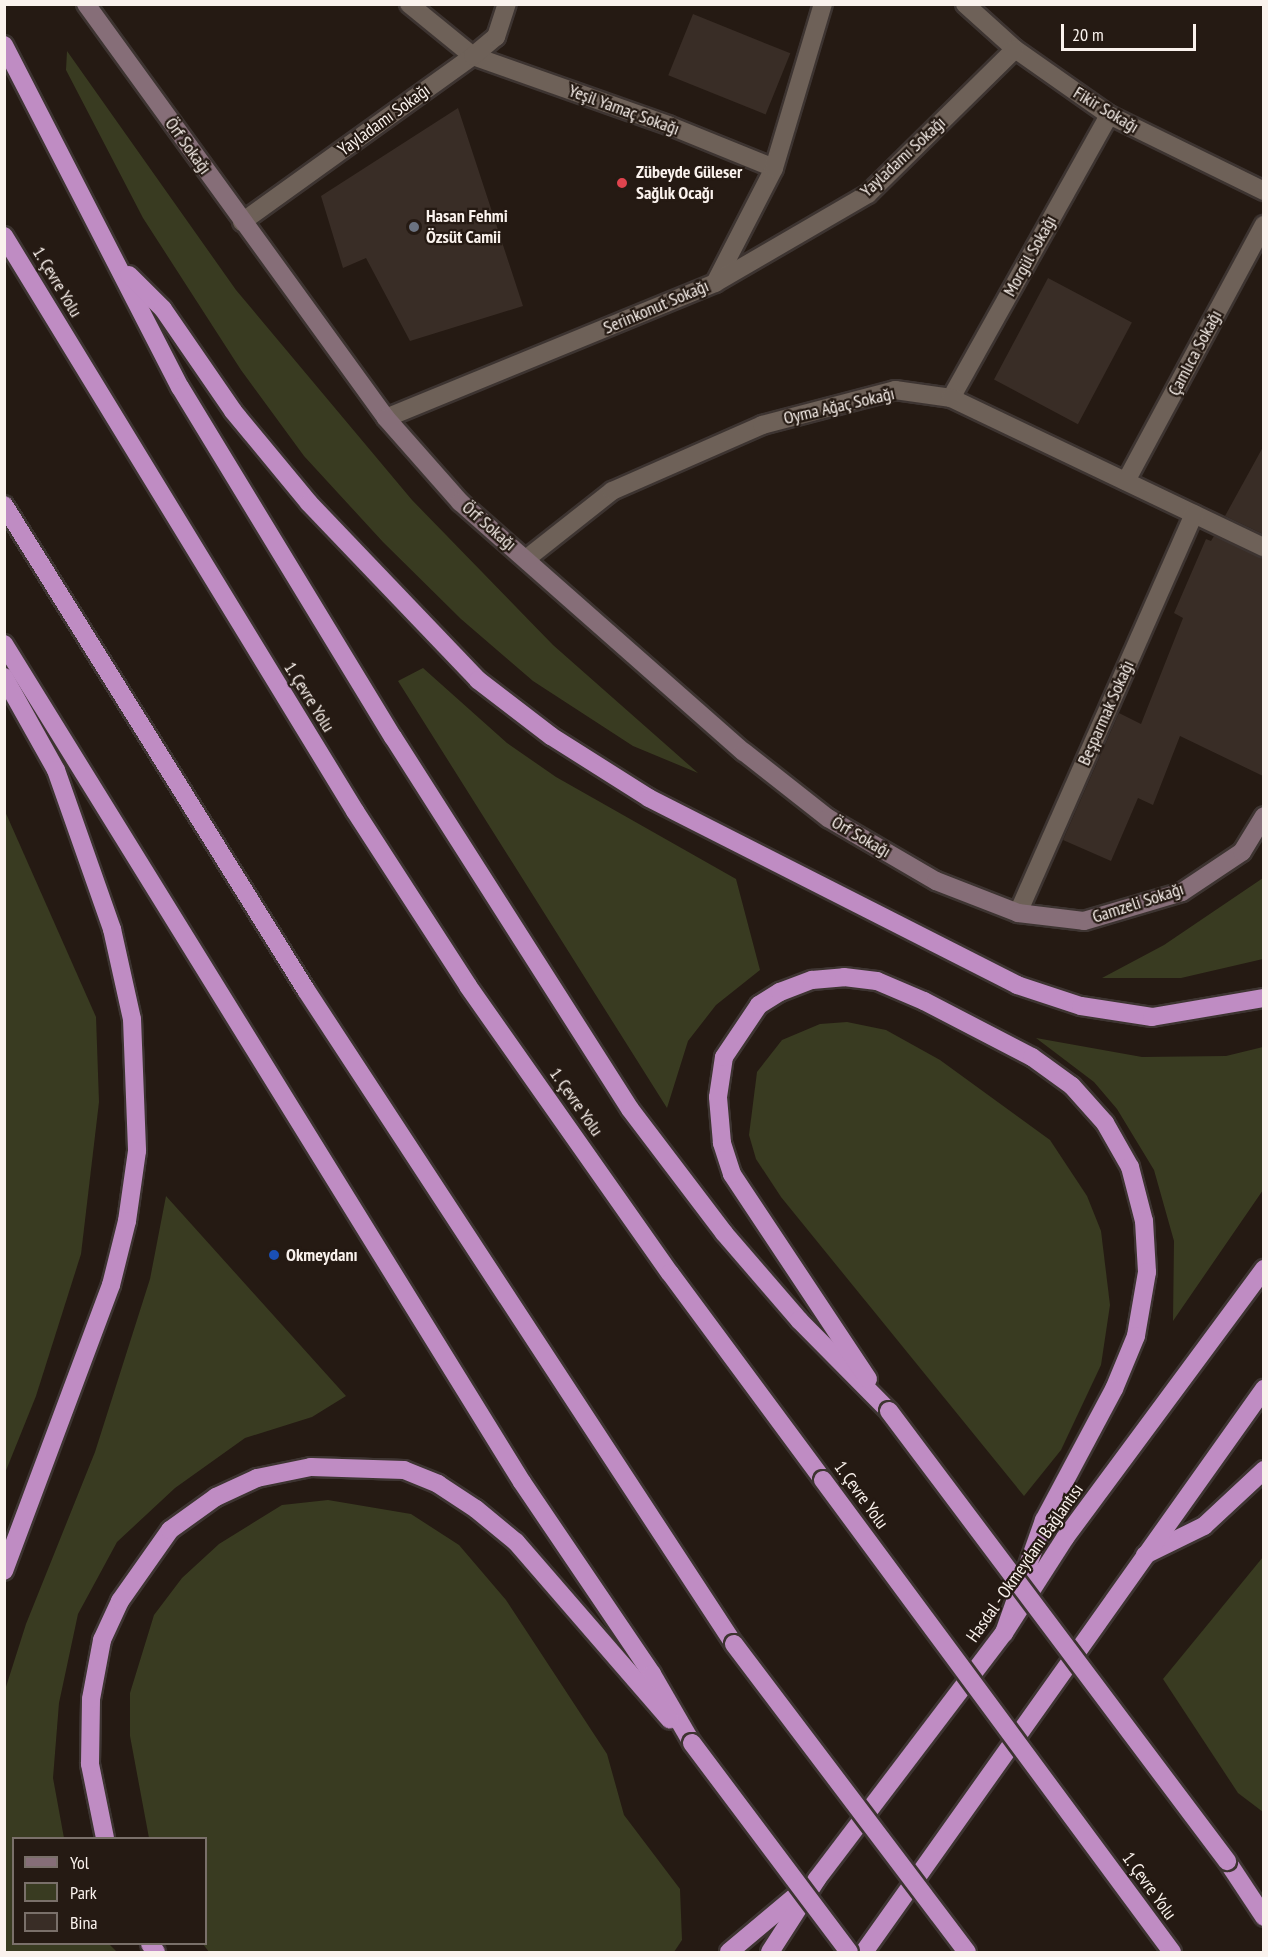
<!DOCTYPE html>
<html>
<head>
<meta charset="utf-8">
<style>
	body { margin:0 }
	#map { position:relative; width:1268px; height:1957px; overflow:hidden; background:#251a13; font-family:"PT Sans Narrow",sans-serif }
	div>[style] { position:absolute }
	.green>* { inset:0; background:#393b21 }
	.building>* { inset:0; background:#392d26; transform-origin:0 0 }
	.roads { filter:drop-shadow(2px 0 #3d3431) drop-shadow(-2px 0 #3d3431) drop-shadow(0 2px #3d3431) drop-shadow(0 -2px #3d3431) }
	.street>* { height:18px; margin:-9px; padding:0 9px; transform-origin:9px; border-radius:9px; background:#6e6158 }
	.secondary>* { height:18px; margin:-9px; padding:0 9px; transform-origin:9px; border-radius:9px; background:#866e78 }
	.highway>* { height:18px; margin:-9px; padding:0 9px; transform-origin:9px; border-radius:9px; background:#bf8cc3 }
	.bridges { filter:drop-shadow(2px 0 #3d3431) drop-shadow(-2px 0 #3d3431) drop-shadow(0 2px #3d3431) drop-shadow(0 -2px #3d3431) }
	.highway-bridge>* { height:18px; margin:-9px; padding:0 9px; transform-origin:9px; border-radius:9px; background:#bf8cc3 }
	.dots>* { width:16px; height:16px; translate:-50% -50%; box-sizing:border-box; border:3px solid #251a13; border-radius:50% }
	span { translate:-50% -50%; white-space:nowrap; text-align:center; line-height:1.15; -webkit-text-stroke:4.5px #251a13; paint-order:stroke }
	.street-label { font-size:18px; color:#faf2ed }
	.poi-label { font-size:18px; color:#faf2ed; font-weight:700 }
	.left { translate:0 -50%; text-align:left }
	.frame { position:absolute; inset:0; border:6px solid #faf2ed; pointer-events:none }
	.legend { position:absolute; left:12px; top:1837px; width:195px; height:108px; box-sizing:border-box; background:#251a13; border:2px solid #7a706a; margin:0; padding:8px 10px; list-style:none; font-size:18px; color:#faf2ed }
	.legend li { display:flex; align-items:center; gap:12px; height:30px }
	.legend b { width:30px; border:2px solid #7a706a }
	.scale { position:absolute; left:1061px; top:24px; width:135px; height:27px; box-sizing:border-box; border:3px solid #faf2ed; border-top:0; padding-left:8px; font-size:18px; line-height:21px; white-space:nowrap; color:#faf2ed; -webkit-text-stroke:4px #251a13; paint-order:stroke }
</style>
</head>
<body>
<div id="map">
	<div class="green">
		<i style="clip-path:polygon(67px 51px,236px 290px,412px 500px,553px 645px,698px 773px,633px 746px,533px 681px,461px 619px,383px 542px,304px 456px,241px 370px,143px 218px,66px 70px)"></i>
		<i style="clip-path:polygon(423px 668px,507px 743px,556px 777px,736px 879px,760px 970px,716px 1005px,688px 1041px,667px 1108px,398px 681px)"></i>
		<i style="clip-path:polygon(4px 809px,96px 1017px,99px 1102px,81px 1254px,36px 1396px,5px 1473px)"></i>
		<i style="clip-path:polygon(1263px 878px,1263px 959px,1181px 978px,1102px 978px,1164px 945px)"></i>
		<i style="clip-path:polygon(847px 1022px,886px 1030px,940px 1060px,1050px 1140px,1087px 1196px,1101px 1231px,1110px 1305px,1101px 1365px,1061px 1450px,1024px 1496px,781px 1197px,756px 1159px,749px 1135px,757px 1072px,782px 1040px,820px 1024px)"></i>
		<i style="clip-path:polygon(1036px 1038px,1142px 1057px,1226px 1056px,1263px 1047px,1263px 1190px,1173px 1321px,1174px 1241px,1154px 1170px,1117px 1109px,1094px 1082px)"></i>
		<i style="clip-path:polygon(166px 1196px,346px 1396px,312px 1417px,245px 1438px,175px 1488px,117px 1542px,78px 1614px,59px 1703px,53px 1778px,64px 1838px,14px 1838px,14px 1944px,109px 1944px,117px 1952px,5px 1952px,5px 1690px,26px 1624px,95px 1452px,150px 1279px)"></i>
		<i style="clip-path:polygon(328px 1500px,411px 1514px,459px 1545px,506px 1600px,607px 1754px,624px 1815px,680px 1889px,682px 1940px,674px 1952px,209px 1952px,203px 1944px,206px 1838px,149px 1838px,130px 1736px,130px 1693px,154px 1615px,182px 1578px,219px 1544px,282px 1505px)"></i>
		<i style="clip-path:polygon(1263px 1557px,1263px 1812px,1238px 1793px,1163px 1679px)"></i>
	</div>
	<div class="building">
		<i style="left:693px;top:14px;width:105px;height:66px;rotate:22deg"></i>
		<i style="clip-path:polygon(458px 108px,523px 306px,410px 341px,366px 258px,343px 268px,321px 196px)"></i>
		<i style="left:1048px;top:278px;width:95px;height:115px;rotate:28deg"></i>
		<i style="clip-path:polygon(1263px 447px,1263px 534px,1225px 516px)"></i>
		<i style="clip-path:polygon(1214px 536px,1263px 558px,1263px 776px,1180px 736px,1153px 805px,1138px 798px,1111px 861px,1063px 840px,1119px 713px,1141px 724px,1183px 618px,1174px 613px,1206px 539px,1211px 541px)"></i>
	</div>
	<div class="roads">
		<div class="street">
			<i style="left:409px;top:4px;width:82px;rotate:39.1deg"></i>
			<i style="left:473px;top:56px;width:207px;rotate:19.5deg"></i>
			<i style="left:668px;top:125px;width:114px;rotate:22.1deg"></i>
			<i style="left:965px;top:4px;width:67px;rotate:42deg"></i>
			<i style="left:1015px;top:49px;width:115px;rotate:35.1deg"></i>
			<i style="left:1109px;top:115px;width:173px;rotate:26.1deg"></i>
			<i style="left:242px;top:222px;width:284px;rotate:-35.7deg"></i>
			<i style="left:473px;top:56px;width:30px;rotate:-40deg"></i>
			<i style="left:496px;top:37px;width:35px;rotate:-72deg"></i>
			<i style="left:715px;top:283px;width:129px;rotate:-62.8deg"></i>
			<i style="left:774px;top:168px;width:171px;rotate:-73.4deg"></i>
			<i style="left:951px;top:398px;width:324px;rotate:-60.8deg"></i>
			<i style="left:386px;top:418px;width:356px;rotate:-22.3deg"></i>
			<i style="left:715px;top:283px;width:177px;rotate:-30.2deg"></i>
			<i style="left:868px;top:194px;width:206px;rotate:-44.6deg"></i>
			<i style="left:1126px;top:481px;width:291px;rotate:-61.7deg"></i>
			<i style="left:526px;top:559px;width:110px;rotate:-38.3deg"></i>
			<i style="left:612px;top:491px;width:164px;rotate:-23.7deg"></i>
			<i style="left:762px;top:425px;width:138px;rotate:-14.7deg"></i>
			<i style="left:895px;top:390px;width:57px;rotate:8.1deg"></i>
			<i style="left:951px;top:398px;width:347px;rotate:25.5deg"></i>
			<i style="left:1018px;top:913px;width:436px;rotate:-66.2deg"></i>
		</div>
		<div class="secondary">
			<i style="left:86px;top:4px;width:511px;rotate:54.07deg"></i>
			<i style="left:386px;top:418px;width:112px;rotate:48.6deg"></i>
			<i style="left:460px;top:502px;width:378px;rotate:41.4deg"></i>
			<i style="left:744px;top:752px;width:107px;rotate:38.2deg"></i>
			<i style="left:828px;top:818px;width:125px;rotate:30.3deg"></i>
			<i style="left:936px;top:881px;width:88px;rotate:21.3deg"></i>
			<i style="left:1018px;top:913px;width:66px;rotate:6.9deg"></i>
			<i style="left:1084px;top:921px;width:102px;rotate:-16.5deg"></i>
			<i style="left:1182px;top:892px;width:72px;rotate:-33.7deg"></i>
			<i style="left:1242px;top:852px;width:42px;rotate:-58.6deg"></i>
		</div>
		<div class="highway">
			<i style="left:4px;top:45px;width:385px;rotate:62.8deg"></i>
			<i style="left:180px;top:387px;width:410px;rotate:58.7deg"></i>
			<i style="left:393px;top:737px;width:441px;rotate:57.5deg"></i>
			<i style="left:630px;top:1109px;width:156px;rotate:52.8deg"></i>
			<i style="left:724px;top:1233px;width:115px;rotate:49.2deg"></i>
			<i style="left:799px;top:1320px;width:128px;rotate:45.3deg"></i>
			<i style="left:4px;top:236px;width:674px;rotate:58.6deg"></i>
			<i style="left:355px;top:811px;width:208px;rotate:57.1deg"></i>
			<i style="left:468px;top:986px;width:351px;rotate:54.9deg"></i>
			<i style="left:670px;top:1273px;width:257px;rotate:53.5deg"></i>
			<i style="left:129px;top:275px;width:48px;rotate:45deg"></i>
			<i style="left:163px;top:309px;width:124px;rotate:55.5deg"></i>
			<i style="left:233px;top:411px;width:119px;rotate:50.4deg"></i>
			<i style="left:309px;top:503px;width:245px;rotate:46.3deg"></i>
			<i style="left:478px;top:680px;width:92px;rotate:37.5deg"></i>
			<i style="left:551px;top:736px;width:116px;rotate:32.3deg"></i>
			<i style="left:649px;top:798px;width:413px;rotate:26.9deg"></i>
			<i style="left:1017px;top:985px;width:67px;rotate:18.2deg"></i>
			<i style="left:1081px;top:1006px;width:72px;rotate:8.8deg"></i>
			<i style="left:1152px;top:1017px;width:114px;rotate:-9.6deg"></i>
			<i style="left:4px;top:505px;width:571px;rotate:58.09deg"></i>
			<i style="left:306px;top:990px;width:782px;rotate:56.8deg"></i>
			<i style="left:4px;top:644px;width:985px;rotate:58.28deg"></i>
			<i style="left:522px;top:1482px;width:232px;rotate:55.9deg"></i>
			<i style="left:652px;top:1674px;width:80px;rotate:59.9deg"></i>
			<i style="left:4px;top:677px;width:107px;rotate:60.8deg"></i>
			<i style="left:56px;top:770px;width:169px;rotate:70.6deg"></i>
			<i style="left:112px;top:929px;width:92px;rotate:77.5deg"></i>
			<i style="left:132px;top:1019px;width:132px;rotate:87.8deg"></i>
			<i style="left:137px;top:1151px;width:71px;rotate:98.1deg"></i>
			<i style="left:127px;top:1221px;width:66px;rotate:104deg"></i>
			<i style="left:111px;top:1285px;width:305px;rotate:110.5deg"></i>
			<i style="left:868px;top:1379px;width:246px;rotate:-123.6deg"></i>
			<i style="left:732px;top:1174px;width:33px;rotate:-108deg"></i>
			<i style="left:722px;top:1143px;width:46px;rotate:-95deg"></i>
			<i style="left:718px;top:1097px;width:40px;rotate:-81.5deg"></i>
			<i style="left:724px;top:1057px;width:63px;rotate:-56.1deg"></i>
			<i style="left:759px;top:1005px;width:25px;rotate:-32deg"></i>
			<i style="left:780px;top:992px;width:34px;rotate:-21deg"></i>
			<i style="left:812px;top:980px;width:32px;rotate:-5deg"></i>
			<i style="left:844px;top:977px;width:33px;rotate:7deg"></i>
			<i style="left:877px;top:981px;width:51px;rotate:23.1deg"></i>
			<i style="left:924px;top:1001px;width:122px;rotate:27.4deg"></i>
			<i style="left:1032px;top:1057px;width:49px;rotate:35.9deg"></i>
			<i style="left:1072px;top:1086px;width:50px;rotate:48.3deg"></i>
			<i style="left:1105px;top:1123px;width:51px;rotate:60.4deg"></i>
			<i style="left:1130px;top:1167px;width:56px;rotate:75.5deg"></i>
			<i style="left:1144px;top:1221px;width:51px;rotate:86.6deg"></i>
			<i style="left:1147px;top:1272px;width:65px;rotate:99.8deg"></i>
			<i style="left:1136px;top:1336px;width:57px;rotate:112.5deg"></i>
			<i style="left:1114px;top:1389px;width:149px;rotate:118.1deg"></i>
			<i style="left:1044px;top:1520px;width:120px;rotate:109.5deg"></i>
			<i style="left:1145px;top:1555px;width:66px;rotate:-26.2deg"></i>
			<i style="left:1204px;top:1526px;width:82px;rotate:-43deg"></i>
			<i style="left:105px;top:1838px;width:76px;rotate:-101.5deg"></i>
			<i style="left:90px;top:1764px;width:65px;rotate:-89.1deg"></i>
			<i style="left:91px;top:1699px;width:60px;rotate:-79.4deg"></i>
			<i style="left:102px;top:1640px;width:43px;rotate:-65.2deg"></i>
			<i style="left:120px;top:1601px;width:87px;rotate:-54.8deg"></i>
			<i style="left:170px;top:1530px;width:57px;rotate:-35.7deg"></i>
			<i style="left:216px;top:1497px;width:45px;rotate:-24.9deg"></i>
			<i style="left:257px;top:1478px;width:55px;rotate:-11.5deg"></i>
			<i style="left:311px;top:1467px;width:93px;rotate:1.8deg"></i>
			<i style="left:404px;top:1470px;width:37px;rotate:22deg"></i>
			<i style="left:438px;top:1484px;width:45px;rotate:33.3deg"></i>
			<i style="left:476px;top:1509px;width:52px;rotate:39.5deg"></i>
			<i style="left:516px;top:1542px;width:235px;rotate:49.1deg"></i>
			<i style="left:1227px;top:1861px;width:67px;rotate:56.5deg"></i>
			<i style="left:150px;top:1944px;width:10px;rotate:53deg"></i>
			<i style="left:729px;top:1952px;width:98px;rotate:-40deg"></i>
			<i style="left:770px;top:1952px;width:87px;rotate:-57.2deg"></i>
			<i style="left:817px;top:1879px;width:309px;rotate:-52.8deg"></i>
			<i style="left:1004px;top:1633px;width:113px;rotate:-57.3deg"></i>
			<i style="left:1065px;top:1538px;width:335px;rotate:-53.5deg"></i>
			<i style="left:864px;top:1952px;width:691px;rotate:-54.61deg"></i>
		</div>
	</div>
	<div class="bridges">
		<div class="highway-bridge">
			<i style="left:889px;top:1411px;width:563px;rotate:53.09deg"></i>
			<i style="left:823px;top:1480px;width:587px;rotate:53.52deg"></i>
			<i style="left:734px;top:1644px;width:386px;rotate:52.9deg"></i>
			<i style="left:692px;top:1743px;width:261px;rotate:53.1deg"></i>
		</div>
	</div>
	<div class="dots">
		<i style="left:622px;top:183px;background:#e0444e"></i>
		<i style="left:414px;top:227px;background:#6b7280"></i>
		<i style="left:274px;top:1255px;background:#1a4fb4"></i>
	</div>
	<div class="street-label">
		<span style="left:624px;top:110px;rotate:20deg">Yeşil Yamaç Sokağı</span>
		<span style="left:1106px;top:110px;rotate:31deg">Fikir Sokağı</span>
		<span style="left:384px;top:120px;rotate:-36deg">Yayladamı Sokağı</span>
		<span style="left:188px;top:146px;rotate:54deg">Örf Sokağı</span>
		<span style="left:903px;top:157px;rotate:-43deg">Yayladamı Sokağı</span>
		<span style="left:1030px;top:256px;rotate:-61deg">Morgül Sokağı</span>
		<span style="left:57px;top:282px;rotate:59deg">1. Çevre Yolu</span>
		<span style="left:656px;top:307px;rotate:-23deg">Serinkonut Sokağı</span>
		<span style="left:1195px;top:353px;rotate:-62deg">Çamlıca Sokağı</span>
		<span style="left:839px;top:406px;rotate:-13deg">Oyma Ağaç Sokağı</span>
		<span style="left:489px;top:526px;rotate:41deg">Örf Sokağı</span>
		<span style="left:309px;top:697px;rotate:58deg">1. Çevre Yolu</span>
		<span style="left:1106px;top:713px;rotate:-66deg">Beşparmak Sokağı</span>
		<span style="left:861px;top:837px;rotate:30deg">Örf Sokağı</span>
		<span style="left:1138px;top:903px;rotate:-18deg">Gamzeli Sokağı</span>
		<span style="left:576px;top:1102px;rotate:55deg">1. Çevre Yolu</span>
		<span style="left:861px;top:1495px;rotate:54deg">1. Çevre Yolu</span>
		<span style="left:1025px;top:1563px;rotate:-55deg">Hasdal - Okmeydanı Bağlantısı</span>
		<span style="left:1149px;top:1886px;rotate:54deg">1. Çevre Yolu</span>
	</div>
	<div class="poi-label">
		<span class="left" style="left:636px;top:183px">Zübeyde Güleser<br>Sağlık Ocağı</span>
		<span class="left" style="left:426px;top:227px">Hasan Fehmi<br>Özsüt Camii</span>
		<span class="left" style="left:286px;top:1255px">Okmeydanı</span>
	</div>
	<div class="frame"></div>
	<ul class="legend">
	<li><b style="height:8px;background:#866e78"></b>Yol</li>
	<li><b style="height:16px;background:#393b21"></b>Park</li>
	<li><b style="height:16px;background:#392d26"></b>Bina</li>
	</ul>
	<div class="scale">20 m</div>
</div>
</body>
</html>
